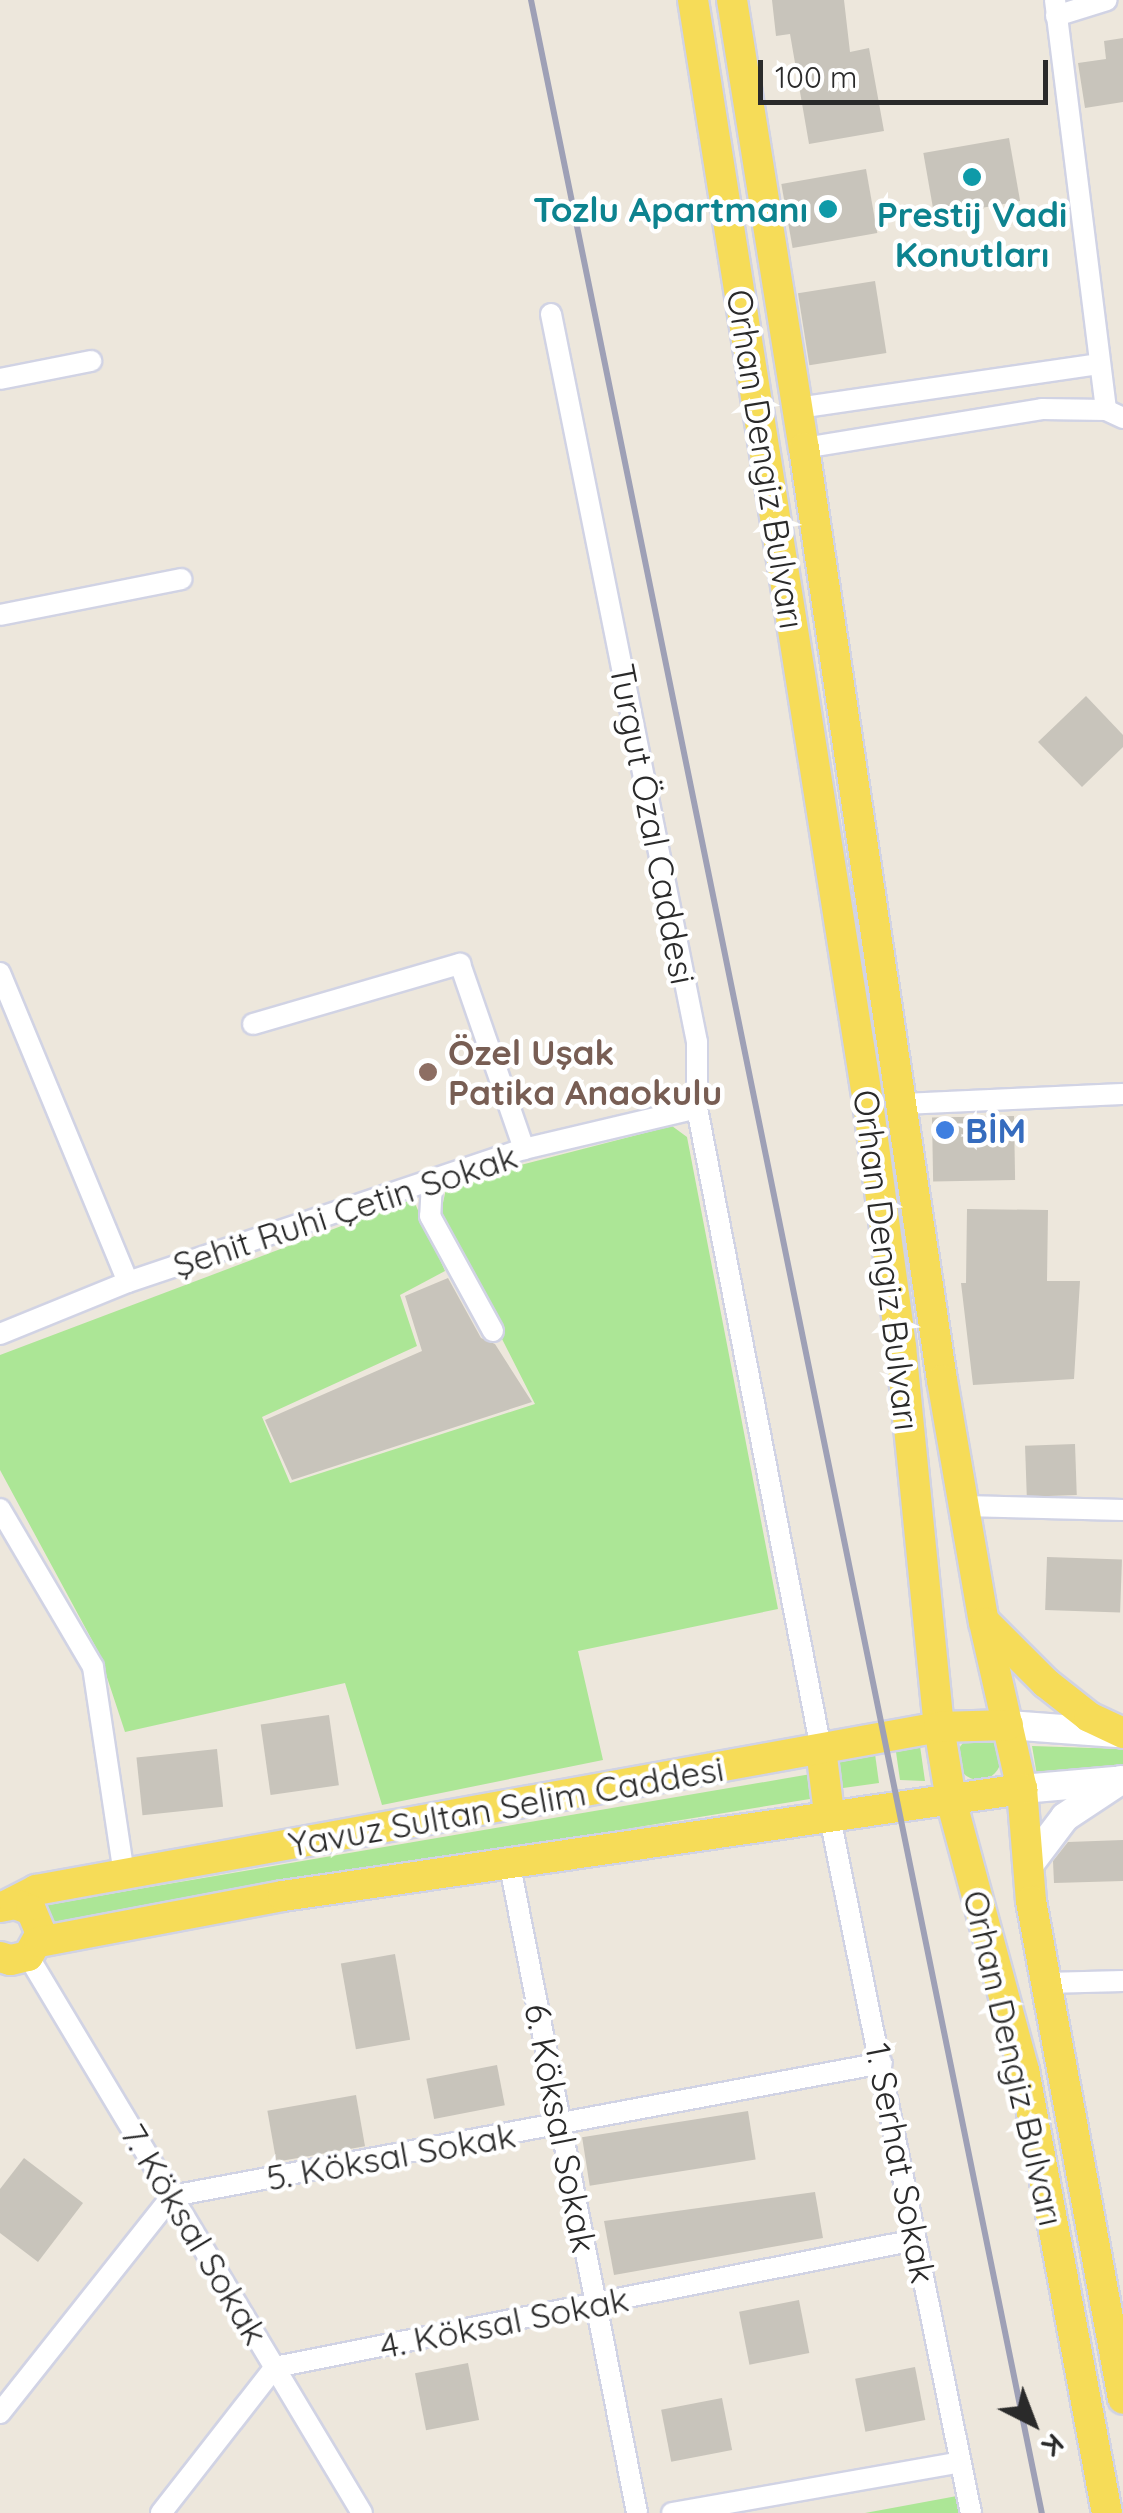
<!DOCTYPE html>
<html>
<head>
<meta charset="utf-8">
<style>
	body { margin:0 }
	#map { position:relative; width:1123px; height:2513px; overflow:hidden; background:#ede7dc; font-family:Quicksand,sans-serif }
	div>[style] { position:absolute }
	.green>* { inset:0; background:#ace696 }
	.round { border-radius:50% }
	.building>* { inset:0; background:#c8c4bb; transform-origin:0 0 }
	.roads { filter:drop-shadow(2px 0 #d1d3e4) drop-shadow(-2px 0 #d1d3e4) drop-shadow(0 2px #d1d3e4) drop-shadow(0 -2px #d1d3e4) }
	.street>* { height:20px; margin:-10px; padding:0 10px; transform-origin:10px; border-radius:10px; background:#fff }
	.secondary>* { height:28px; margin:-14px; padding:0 14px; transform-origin:14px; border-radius:14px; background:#fff }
	.primary>* { height:30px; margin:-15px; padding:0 15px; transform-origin:15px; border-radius:15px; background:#f6dc58 }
	.rail>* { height:6px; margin:-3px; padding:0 3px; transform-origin:3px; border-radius:3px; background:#9ea0b6 }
	.dots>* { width:28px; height:28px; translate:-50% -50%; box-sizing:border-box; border:5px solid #fff; border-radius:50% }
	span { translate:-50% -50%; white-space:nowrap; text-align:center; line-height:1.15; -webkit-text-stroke:9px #fff; paint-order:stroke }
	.culture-label { font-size:35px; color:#0d838f; font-weight:700 }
	.right { translate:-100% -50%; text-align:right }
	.street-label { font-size:35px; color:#2a2a2a }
	.education-label { font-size:35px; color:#785e54; font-weight:700 }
	.left { translate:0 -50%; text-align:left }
	.shop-label { font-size:35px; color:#366cbe; font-weight:700 }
	.north { position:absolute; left:983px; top:2373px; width:100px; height:100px; -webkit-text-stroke:8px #fff; paint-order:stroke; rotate:138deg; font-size:28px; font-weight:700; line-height:40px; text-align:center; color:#2a2a2a }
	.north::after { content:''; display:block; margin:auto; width:35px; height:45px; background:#2a2a2a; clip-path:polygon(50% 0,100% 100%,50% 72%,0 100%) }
	.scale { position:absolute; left:758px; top:60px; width:290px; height:45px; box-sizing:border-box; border:5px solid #2a2a2a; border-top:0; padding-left:12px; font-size:30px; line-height:35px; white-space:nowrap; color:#2a2a2a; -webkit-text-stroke:8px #fff; paint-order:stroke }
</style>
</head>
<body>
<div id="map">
	<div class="green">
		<i style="clip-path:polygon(672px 1126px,687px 1137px,778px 1609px,578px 1651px,603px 1760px,382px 1805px,345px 1683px,125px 1732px,99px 1653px,0 1470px,0 1355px,413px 1199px,445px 1271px,400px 1295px,417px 1346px,262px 1417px,290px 1483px,535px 1404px,440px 1217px,447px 1184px)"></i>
		<i class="round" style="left:957px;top:1736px;width:44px;height:44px"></i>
		<i style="clip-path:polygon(920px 1746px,925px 1781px,900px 1780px,896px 1752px)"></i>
		<i style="clip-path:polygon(1032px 1746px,1123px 1749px,1123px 1769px,1037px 1775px)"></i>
		<i style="clip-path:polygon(875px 1754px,879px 1783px,836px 1789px,834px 1763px)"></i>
		<i style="clip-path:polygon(811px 1774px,816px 1798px,44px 1924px,39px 1906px)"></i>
		<i style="clip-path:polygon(957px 2496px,960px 2513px,865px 2513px)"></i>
	</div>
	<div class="building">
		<i style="clip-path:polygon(772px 0,844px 0,850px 52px,869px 48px,884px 131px,809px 144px,790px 34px,776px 36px)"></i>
		<i style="clip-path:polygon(1123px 38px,1123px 102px,1085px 108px,1078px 63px,1106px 59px,1104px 41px)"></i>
		<i style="left:1009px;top:138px;width:64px;height:87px;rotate:80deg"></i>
		<i style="left:866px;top:169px;width:65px;height:86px;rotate:80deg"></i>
		<i style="left:875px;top:281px;width:73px;height:78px;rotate:81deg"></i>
		<i style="clip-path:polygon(1086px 696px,1123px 735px,1123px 747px,1082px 787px,1038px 742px)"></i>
		<i style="left:1014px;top:1116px;width:64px;height:82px;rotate:89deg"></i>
		<i style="clip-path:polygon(967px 1209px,1048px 1210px,1047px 1281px,1080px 1281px,1074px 1379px,973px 1385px,961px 1283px,966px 1283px)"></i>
		<i style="clip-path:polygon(448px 1278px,481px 1338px,495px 1344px,532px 1402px,292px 1480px,265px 1420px,422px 1351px,405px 1296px)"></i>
		<i style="left:1075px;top:1444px;width:51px;height:50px;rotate:88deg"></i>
		<i style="left:1047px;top:1557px;width:75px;height:53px;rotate:2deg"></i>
		<i style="left:329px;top:1715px;width:71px;height:69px;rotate:82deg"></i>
		<i style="left:217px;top:1749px;width:58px;height:81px;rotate:84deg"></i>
		<i style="clip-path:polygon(1123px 1840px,1123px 1881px,1054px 1883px,1053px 1861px,1068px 1842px)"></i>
		<i style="left:395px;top:1954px;width:87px;height:55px;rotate:80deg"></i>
		<i style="left:497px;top:2065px;width:41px;height:72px;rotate:79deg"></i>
		<i style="left:356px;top:2095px;width:52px;height:90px;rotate:80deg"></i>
		<i style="left:748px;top:2111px;width:49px;height:168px;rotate:81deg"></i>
		<i style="clip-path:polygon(24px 2158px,83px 2203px,38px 2262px,0 2233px,0 2189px)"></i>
		<i style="clip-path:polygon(815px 2192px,823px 2238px,614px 2275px,604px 2221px)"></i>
		<i style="left:799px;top:2300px;width:54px;height:61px;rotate:79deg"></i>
		<i style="left:468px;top:2363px;width:58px;height:54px;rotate:79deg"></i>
		<i style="left:915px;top:2367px;width:54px;height:61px;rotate:79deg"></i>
		<i style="left:722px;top:2398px;width:53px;height:62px;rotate:79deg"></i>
	</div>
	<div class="roads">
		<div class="street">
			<i style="left:1055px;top:0;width:413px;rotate:82.9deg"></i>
			<i style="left:1056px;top:16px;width:53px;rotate:-17.4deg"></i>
			<i style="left:551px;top:314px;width:742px;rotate:78.66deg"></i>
			<i style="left:697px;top:1042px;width:66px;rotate:90deg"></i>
			<i style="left:697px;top:1108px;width:653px;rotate:79.05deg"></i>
			<i style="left:0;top:379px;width:93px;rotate:-11.2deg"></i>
			<i style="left:798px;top:408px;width:305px;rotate:-8.3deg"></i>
			<i style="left:804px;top:448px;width:241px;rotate:-9.3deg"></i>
			<i style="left:1042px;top:409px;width:64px;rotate:0.9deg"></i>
			<i style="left:1106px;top:410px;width:19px;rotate:25deg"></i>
			<i style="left:0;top:615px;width:185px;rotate:-11.2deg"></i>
			<i style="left:0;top:973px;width:334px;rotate:67.5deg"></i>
			<i style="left:253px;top:1024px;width:216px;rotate:-16.2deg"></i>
			<i style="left:460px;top:964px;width:196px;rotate:70.9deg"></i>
			<i style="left:902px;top:1104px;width:221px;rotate:-2.6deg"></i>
			<i style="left:432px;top:1182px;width:34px;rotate:93deg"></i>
			<i style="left:430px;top:1216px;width:131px;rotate:61.3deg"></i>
			<i style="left:0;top:1334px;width:138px;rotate:-22.1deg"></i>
			<i style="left:128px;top:1282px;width:418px;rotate:-18.6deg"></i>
			<i style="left:524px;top:1149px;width:178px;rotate:-13.3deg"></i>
			<i style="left:964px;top:1506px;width:159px;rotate:1.4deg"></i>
			<i style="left:0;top:1509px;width:183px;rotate:59.5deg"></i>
			<i style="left:93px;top:1667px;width:210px;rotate:81.5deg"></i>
			<i style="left:829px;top:1813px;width:714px;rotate:78.53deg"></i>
			<i style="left:509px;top:1861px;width:664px;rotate:78.89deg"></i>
			<i style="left:28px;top:1956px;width:649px;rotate:59.05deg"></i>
			<i style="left:1046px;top:1983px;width:77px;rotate:-1.5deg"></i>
			<i style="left:0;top:2413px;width:277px;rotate:-51.6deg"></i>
			<i style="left:172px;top:2196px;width:722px;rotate:-10.61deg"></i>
			<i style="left:161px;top:2513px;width:185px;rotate:-52deg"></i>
			<i style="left:275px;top:2367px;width:652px;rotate:-11.22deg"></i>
			<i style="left:672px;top:2513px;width:292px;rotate:-10deg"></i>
		</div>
		<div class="secondary">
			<i style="left:1008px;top:1725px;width:109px;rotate:4.2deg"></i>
			<i style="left:1022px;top:1789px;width:93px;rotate:-4.9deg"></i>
			<i style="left:1028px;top:1866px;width:61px;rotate:-52.9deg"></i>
			<i style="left:1065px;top:1817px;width:67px;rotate:-33.5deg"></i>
		</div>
		<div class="primary">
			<i style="left:693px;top:0;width:1116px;rotate:80.98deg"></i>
			<i style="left:868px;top:1102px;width:247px;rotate:82.3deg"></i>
			<i style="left:901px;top:1347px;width:382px;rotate:84.3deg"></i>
			<i style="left:939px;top:1727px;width:74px;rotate:80.7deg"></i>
			<i style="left:951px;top:1800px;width:280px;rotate:74.9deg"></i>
			<i style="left:1024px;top:2070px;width:451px;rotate:79.4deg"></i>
			<i style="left:732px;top:0;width:454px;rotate:80.9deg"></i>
			<i style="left:804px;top:448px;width:942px;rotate:81.58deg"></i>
			<i style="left:942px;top:1380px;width:246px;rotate:80.2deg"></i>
			<i style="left:984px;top:1622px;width:171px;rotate:77.2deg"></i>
			<i style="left:1022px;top:1789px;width:112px;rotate:85.4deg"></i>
			<i style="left:1031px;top:1901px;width:506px;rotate:79.53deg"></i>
			<i style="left:986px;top:1623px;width:85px;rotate:45deg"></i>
			<i style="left:1046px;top:1683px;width:55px;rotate:38.3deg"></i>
			<i style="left:1089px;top:1717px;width:38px;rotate:25deg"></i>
			<i style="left:821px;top:1749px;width:64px;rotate:82.9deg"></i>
			<i style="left:7px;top:1905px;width:33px;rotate:-27deg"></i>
			<i style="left:36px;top:1890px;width:918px;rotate:-10.23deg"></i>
			<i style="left:939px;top:1727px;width:69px;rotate:-1.7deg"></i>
			<i style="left:0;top:1907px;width:15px;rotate:-11deg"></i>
			<i style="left:15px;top:1904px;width:17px;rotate:21deg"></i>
			<i style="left:31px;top:1910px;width:25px;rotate:67deg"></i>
			<i style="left:41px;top:1933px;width:26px;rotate:119deg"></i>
			<i style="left:28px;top:1956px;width:18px;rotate:167deg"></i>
			<i style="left:10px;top:1960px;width:10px;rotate:-163deg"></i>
			<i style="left:39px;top:1942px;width:248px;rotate:-10.7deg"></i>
			<i style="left:283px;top:1896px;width:747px;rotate:-8.24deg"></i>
		</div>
	</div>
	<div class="rail">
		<i style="left:531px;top:0;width:2564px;rotate:78.51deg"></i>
	</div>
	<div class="dots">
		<i style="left:972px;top:177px;background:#0f9aa8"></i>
		<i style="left:828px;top:209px;background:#0f9aa8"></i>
		<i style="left:428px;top:1072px;background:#8d6e63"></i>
		<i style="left:945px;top:1130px;background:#3f7fe0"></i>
	</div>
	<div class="culture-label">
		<span class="right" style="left:808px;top:209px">Tozlu Apartmanı</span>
		<span style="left:972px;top:234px">Prestij Vadi<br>Konutları</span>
	</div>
	<div class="street-label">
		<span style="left:766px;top:459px;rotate:81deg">Orhan Dengiz Bulvarı</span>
		<span style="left:653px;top:824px;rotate:79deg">Turgut Özal Caddesi</span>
		<span style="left:345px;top:1210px;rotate:-18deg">Şehit Ruhi Çetin Sokak</span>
		<span style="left:887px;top:1260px;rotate:83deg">Orhan Dengiz Bulvarı</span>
		<span style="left:506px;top:1806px;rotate:-10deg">Yavuz Sultan Selim Caddesi</span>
		<span style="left:1014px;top:2058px;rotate:77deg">Orhan Dengiz Bulvarı</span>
		<span style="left:561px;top:2128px;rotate:79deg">6. Köksal Sokak</span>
		<span style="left:391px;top:2156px;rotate:-10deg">5. Köksal Sokak</span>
		<span style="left:901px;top:2163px;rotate:79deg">1. Serhat Sokak</span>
		<span style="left:195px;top:2234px;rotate:59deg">7. Köksal Sokak</span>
		<span style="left:504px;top:2322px;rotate:-11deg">4. Köksal Sokak</span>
	</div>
	<div class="education-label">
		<span class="left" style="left:448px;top:1072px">Özel Uşak<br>Patika Anaokulu</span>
	</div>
	<div class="shop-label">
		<span class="left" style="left:965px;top:1130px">BİM</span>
	</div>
	<div class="north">K</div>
	<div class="scale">100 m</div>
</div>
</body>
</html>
